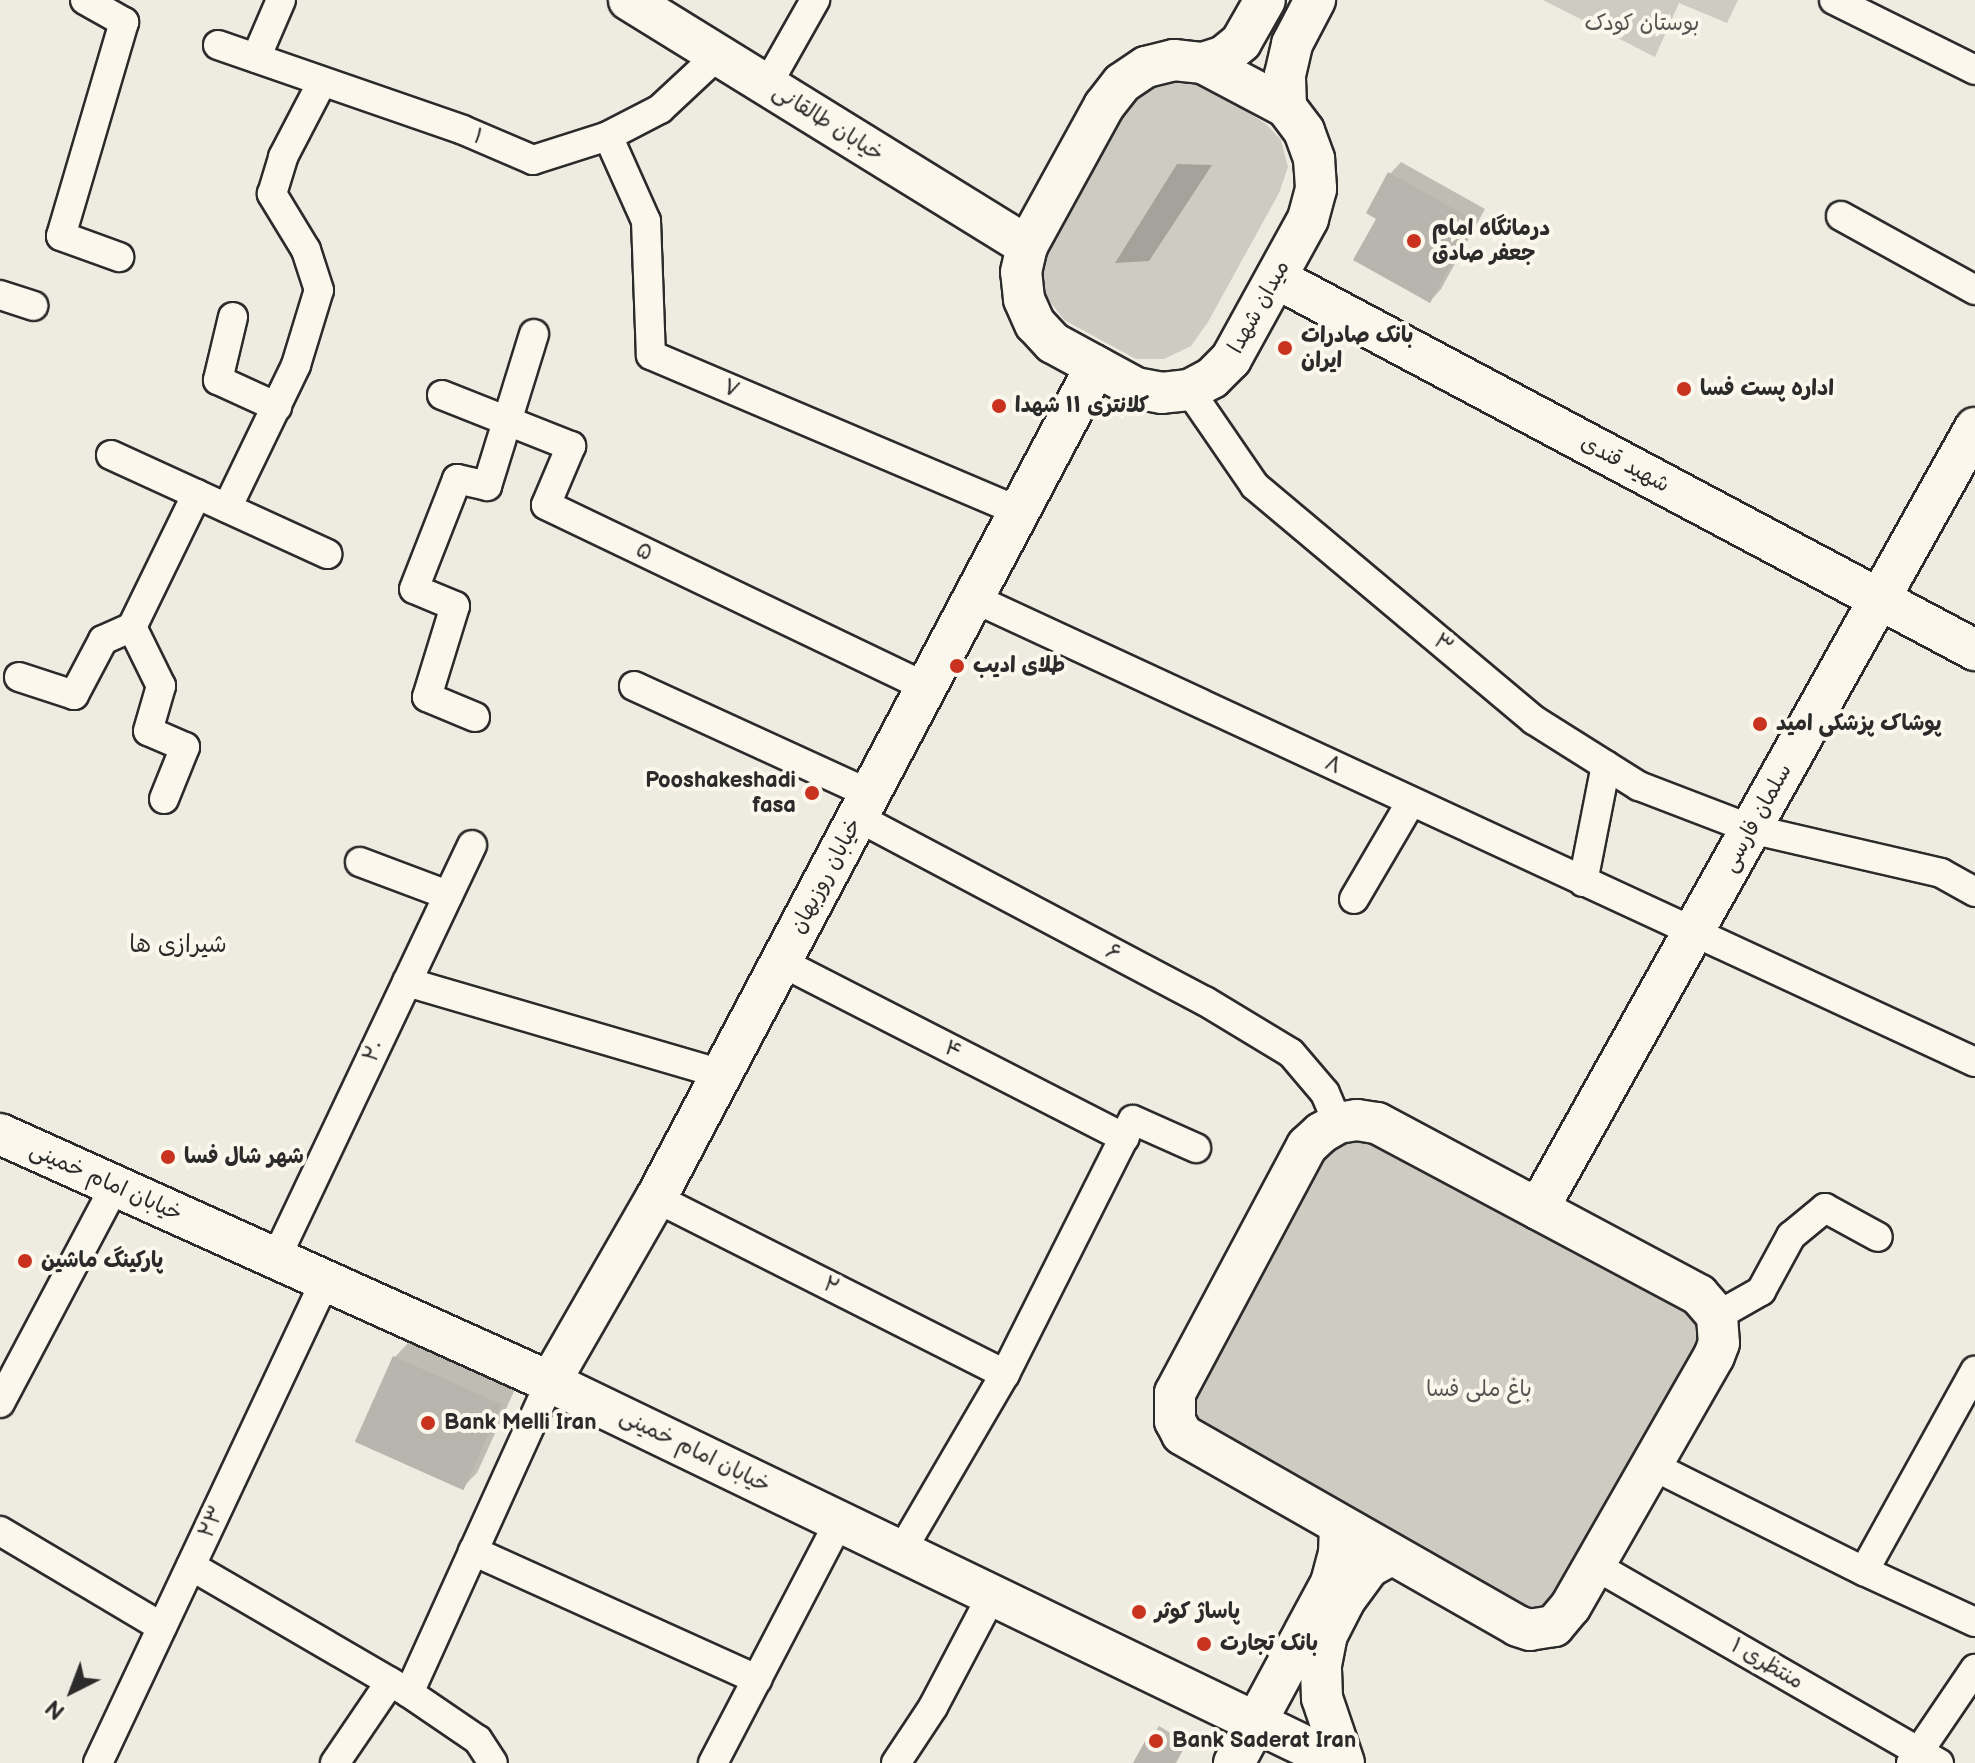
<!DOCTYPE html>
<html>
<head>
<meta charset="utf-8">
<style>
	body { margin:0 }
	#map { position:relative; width:1975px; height:1763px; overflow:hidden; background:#eeebe0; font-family:"Balsamiq Sans","Playpen Sans Arabic",sans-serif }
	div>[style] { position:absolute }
	.green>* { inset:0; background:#cecbc2 }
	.water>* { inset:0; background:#a4a29a }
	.shadow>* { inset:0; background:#0003 }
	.building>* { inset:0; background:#b8b5ae; transform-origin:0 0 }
	.roads { filter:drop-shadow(2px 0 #2b2b2b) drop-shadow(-2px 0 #2b2b2b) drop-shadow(0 2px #2b2b2b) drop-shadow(0 -2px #2b2b2b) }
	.street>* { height:28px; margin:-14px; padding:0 14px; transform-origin:14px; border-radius:14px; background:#fbf7ec }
	.secondary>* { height:40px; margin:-20px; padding:0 20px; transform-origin:20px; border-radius:20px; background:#fbf7ec }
	.dots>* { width:22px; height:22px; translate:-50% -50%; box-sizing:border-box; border:4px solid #fbf7ec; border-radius:50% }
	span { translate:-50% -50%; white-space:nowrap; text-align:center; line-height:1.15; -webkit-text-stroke:8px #fbf7ec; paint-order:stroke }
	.park-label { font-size:22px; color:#545351 }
	.street-label { font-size:22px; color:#2b2b2b }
	.poi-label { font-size:22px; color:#2b2b2b; font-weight:700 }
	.left { translate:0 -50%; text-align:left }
	.right { translate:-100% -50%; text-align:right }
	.neighbourhood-label { font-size:24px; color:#2b2b2b }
	.north { position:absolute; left:32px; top:1651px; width:80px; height:80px; -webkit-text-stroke:6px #fbf7ec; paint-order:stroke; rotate:222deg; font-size:22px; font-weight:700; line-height:32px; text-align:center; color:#2b2b2b }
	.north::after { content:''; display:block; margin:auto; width:28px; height:36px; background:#2b2b2b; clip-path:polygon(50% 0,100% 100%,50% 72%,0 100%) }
</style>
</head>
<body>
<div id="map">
	<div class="green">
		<i style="clip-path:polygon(1543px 0,1738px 0,1727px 23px,1679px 3px,1655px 57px)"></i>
		<i style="clip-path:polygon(1166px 76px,1195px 78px,1266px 124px,1281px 140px,1288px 167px,1279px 193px,1208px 322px,1191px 346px,1164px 359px,1136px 359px,1064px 320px,1046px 296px,1039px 272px,1045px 244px,1115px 121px,1139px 92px)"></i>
		<i style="clip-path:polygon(1367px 1130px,1698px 1308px,1708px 1329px,1543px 1619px,1186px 1416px,1315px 1156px)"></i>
	</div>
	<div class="water">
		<i style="clip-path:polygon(1177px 164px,1212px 165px,1149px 261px,1115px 263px)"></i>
	</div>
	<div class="shadow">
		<i style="clip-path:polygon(1401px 162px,1485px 209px,1441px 289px,1430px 301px,1390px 174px)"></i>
		<i style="clip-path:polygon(410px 1341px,515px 1389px,477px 1473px,462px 1488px,357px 1441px,395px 1357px)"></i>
		<i style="clip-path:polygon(1159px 1726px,1187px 1743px,1176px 1763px,1135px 1763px)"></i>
	</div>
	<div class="building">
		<i style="clip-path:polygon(1388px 172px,1475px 221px,1430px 303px,1353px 260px,1376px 219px,1366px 213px)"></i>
		<i style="left:393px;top:1356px;width:119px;height:94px;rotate:24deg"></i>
		<i style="clip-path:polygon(1150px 1732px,1182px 1750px,1175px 1763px,1133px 1763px)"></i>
	</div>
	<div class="roads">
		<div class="street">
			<i style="left:85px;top:0;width:45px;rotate:29.4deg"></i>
			<i style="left:124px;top:22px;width:223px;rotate:106.4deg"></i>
			<i style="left:61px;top:236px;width:62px;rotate:19.9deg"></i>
			<i style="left:1834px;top:0;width:157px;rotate:26.4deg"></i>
			<i style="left:218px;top:45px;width:259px;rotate:19.1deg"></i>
			<i style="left:463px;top:130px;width:76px;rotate:23.2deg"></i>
			<i style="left:533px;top:160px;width:79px;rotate:-17.7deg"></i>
			<i style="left:608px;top:136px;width:59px;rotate:-27.4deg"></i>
			<i style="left:660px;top:109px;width:79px;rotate:-43deg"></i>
			<i style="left:256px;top:58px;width:63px;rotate:-66.7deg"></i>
			<i style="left:767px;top:85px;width:98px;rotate:-60.5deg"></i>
			<i style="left:608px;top:136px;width:93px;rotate:65.9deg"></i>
			<i style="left:646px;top:221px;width:134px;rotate:87.9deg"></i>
			<i style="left:651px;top:355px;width:400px;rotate:23deg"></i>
			<i style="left:1841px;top:216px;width:153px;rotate:28.9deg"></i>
			<i style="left:0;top:295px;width:35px;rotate:18deg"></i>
			<i style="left:233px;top:317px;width:65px;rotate:103.4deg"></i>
			<i style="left:218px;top:380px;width:65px;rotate:24.6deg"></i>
			<i style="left:1189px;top:390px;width:116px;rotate:55.5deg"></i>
			<i style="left:1255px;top:486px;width:364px;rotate:40deg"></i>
			<i style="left:1534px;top:720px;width:124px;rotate:32.2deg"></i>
			<i style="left:1639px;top:786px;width:120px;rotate:21deg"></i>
			<i style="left:1751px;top:829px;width:195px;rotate:13deg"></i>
			<i style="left:1941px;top:873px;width:39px;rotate:29deg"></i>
			<i style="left:442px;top:395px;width:139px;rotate:21.6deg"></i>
			<i style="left:571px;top:446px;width:64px;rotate:113deg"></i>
			<i style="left:546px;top:505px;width:421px;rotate:25.6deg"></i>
			<i style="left:111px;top:455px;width:238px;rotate:24.6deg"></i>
			<i style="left:227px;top:508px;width:159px;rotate:-64.2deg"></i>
			<i style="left:296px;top:365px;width:78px;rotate:-73deg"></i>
			<i style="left:319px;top:290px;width:42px;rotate:-108deg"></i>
			<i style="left:306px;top:250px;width:66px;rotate:-121.3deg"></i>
			<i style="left:272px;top:194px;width:39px;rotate:-73deg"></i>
			<i style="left:283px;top:157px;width:85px;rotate:-62.5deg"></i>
			<i style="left:973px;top:598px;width:1104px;rotate:24.85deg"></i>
			<i style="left:19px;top:677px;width:58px;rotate:18.1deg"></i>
			<i style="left:74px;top:695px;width:62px;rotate:-62.2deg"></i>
			<i style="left:103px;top:640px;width:32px;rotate:-24deg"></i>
			<i style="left:634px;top:686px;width:260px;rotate:24.6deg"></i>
			<i style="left:475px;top:717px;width:52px;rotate:-157.4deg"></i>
			<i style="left:427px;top:697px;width:95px;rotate:-72.9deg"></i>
			<i style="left:455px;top:606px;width:44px;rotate:-157.5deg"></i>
			<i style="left:414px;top:589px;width:118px;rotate:-68.6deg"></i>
			<i style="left:457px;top:479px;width:31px;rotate:13deg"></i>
			<i style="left:487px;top:486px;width:159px;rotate:-72.8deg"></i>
			<i style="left:164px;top:799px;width:56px;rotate:-68deg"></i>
			<i style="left:185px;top:747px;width:40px;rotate:-156.6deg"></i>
			<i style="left:148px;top:731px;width:47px;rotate:-73.9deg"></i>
			<i style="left:161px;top:686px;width:66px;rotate:-116.2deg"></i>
			<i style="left:132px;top:627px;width:148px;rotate:-64deg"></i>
			<i style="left:857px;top:817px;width:394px;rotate:27.9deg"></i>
			<i style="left:1205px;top:1001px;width:100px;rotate:31.2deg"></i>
			<i style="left:1291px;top:1053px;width:52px;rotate:49.6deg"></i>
			<i style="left:1325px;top:1093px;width:33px;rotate:67deg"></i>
			<i style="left:360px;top:862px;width:94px;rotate:20.6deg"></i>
			<i style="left:1583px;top:882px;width:119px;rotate:-78.9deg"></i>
			<i style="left:1354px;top:899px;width:113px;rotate:-59.6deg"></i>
			<i style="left:781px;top:962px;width:386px;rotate:27.1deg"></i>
			<i style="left:407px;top:982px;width:328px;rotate:16.3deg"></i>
			<i style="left:656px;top:1198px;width:391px;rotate:26.8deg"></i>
			<i style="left:276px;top:1258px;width:457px;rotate:-64.6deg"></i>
			<i style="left:1717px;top:1316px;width:51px;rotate:-29.6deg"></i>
			<i style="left:1761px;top:1291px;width:63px;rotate:-61.4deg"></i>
			<i style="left:1791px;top:1236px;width:44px;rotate:-39.5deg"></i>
			<i style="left:1825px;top:1208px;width:60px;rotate:28.7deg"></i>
			<i style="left:0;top:1403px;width:246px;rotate:-62.1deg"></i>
			<i style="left:1651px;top:1465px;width:238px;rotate:26.5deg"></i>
			<i style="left:1864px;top:1571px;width:122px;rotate:24.7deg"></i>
			<i style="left:0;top:1531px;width:188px;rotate:30.7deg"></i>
			<i style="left:902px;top:1550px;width:204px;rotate:-59.7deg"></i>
			<i style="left:1005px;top:1374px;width:284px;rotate:-63.3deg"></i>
			<i style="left:1133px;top:1120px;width:69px;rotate:24deg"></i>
			<i style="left:473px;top:1551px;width:312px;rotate:24.3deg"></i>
			<i style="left:1594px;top:1565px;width:398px;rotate:29.9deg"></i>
			<i style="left:191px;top:1566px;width:252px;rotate:30.2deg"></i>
			<i style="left:409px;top:1693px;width:83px;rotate:34.3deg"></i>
			<i style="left:478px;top:1740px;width:27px;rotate:57deg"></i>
			<i style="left:1864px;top:1571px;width:229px;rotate:-61deg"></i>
			<i style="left:409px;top:1693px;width:341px;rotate:-65.6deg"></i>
			<i style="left:98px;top:1763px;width:533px;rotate:-64.78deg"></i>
			<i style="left:335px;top:1763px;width:98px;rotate:-55.8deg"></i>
			<i style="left:713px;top:1763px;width:274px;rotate:-62.4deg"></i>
			<i style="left:896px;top:1763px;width:67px;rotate:-56.5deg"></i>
			<i style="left:933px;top:1707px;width:129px;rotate:-62.2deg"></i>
			<i style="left:1911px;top:1763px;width:114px;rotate:-55.8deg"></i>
		</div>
		<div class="secondary">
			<i style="left:629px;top:0;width:468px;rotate:31.7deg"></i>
			<i style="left:1174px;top:60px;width:29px;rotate:6deg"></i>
			<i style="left:1203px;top:63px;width:94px;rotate:27.9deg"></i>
			<i style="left:1286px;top:107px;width:30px;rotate:53deg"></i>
			<i style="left:1304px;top:131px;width:30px;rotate:70deg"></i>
			<i style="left:1314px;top:159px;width:30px;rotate:86deg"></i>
			<i style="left:1316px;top:189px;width:31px;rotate:105deg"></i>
			<i style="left:1308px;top:219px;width:160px;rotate:118.8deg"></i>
			<i style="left:1231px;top:359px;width:27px;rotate:135deg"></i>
			<i style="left:1212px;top:378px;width:26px;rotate:152deg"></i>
			<i style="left:1189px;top:390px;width:27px;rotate:174deg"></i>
			<i style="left:1162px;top:393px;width:26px;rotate:-169deg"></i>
			<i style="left:1136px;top:388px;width:94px;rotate:-151.5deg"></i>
			<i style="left:1053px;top:343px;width:26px;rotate:-133deg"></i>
			<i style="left:1035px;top:324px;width:27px;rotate:-114deg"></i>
			<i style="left:1024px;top:299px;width:27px;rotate:-96deg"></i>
			<i style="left:1021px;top:272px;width:27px;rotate:-77deg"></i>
			<i style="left:1027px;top:246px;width:160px;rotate:-61.2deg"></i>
			<i style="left:1104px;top:106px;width:29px;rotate:-52deg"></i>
			<i style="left:1122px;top:83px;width:29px;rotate:-34deg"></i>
			<i style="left:1146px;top:67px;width:29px;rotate:-14deg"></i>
			<i style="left:1203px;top:63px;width:22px;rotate:-18deg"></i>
			<i style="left:1224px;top:56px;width:22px;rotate:-39deg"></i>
			<i style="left:1241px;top:42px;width:48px;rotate:-60.3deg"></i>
			<i style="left:1286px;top:107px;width:32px;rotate:-92deg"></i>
			<i style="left:1285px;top:75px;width:32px;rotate:-77deg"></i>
			<i style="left:1292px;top:44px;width:50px;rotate:-62.4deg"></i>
			<i style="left:1276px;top:278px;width:792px;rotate:28.02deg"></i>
			<i style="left:1357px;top:1120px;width:20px;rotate:9deg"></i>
			<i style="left:1377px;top:1123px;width:365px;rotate:28.1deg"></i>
			<i style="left:1699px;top:1295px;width:28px;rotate:49deg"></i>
			<i style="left:1717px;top:1316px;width:27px;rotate:86deg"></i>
			<i style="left:1719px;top:1343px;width:14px;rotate:111deg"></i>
			<i style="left:1714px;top:1356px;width:289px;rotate:119.8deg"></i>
			<i style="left:1570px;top:1607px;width:25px;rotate:130deg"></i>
			<i style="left:1554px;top:1626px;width:24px;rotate:171deg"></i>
			<i style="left:1530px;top:1630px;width:13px;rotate:-162deg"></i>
			<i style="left:1518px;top:1626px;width:387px;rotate:-150.3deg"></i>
			<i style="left:1182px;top:1434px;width:15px;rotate:-118deg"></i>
			<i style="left:1175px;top:1421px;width:28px;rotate:-90deg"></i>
			<i style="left:1175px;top:1393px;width:280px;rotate:-61.9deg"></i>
			<i style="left:1307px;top:1146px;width:19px;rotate:-43deg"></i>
			<i style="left:1321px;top:1133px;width:20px;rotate:-30deg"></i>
			<i style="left:1338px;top:1123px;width:19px;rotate:-9deg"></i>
			<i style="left:0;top:1134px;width:603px;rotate:24.27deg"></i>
			<i style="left:550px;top:1382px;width:877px;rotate:25.75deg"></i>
			<i style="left:1538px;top:1209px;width:895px;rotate:-60.77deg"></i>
			<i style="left:550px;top:1382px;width:212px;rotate:-60.1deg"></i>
			<i style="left:656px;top:1198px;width:941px;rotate:-62.13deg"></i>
			<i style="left:1234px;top:1763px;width:204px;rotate:-61.7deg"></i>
			<i style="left:1331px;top:1583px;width:30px;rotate:-75deg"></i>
			<i style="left:1339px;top:1554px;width:28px;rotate:-88deg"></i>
			<i style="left:1344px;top:1763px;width:69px;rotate:-108.7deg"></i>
			<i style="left:1322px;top:1698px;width:33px;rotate:-92deg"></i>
			<i style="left:1321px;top:1665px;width:31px;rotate:-79deg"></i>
			<i style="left:1327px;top:1635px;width:38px;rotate:-63deg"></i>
			<i style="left:1344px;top:1601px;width:42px;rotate:-53.7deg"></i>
			<i style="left:1369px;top:1567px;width:26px;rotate:-29deg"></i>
		</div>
	</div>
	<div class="dots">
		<i style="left:1414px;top:241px;background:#c8321e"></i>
		<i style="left:1285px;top:348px;background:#c8321e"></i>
		<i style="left:1684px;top:389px;background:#c8321e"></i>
		<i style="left:999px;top:406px;background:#c8321e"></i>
		<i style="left:957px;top:666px;background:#c8321e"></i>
		<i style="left:1760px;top:724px;background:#c8321e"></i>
		<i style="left:812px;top:793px;background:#c8321e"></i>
		<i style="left:168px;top:1157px;background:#c8321e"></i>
		<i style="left:25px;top:1261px;background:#c8321e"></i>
		<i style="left:428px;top:1423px;background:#c8321e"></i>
		<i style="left:1139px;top:1612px;background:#c8321e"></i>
		<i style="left:1204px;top:1644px;background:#c8321e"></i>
		<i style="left:1156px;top:1741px;background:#c8321e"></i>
	</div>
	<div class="park-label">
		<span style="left:1642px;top:24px">بوستان کودک</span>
		<span style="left:1479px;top:1390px">باغ ملی فسا</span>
	</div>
	<div class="street-label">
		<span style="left:828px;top:123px;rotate:32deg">خیابان طالقانی</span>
		<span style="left:478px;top:137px;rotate:23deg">۱</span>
		<span style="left:1259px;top:307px;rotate:-61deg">میدان شهدا</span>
		<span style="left:731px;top:389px;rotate:23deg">۷</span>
		<span style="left:1625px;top:464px;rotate:28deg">شهید قندی</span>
		<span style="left:644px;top:552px;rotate:26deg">۵</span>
		<span style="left:1443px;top:644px;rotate:40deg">۳</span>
		<span style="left:1333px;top:765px;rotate:25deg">۸</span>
		<span style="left:1757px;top:818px;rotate:-61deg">سلمان فارسی</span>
		<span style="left:826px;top:876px;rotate:-62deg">خیابان روزبهان</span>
		<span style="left:1113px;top:953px;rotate:28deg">۶</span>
		<span style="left:953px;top:1050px;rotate:27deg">۴</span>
		<span style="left:374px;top:1051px;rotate:-65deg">۲۰</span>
		<span style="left:106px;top:1182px;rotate:24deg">خیابان امام خمینی</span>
		<span style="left:831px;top:1286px;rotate:27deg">۲</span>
		<span style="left:695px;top:1451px;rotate:26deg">خیابان امام خمینی</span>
		<span style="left:212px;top:1522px;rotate:-65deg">۲۳</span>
		<span style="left:1767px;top:1664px;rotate:30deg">منتظری ۱</span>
	</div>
	<div class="poi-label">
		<span class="left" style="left:1432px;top:241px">درمانگاه امام<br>جعفر صادق</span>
		<span class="left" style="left:1301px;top:348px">بانک صادرات<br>ایران</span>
		<span class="left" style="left:1700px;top:389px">اداره پست فسا</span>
		<span class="left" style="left:1015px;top:406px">کلانتری ۱۱ شهدا</span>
		<span class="left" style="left:973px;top:666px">طلای ادیب</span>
		<span class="left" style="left:1776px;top:724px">پوشاک پزشکی امید</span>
		<span class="right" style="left:796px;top:793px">Pooshakeshadi<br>fasa</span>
		<span class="left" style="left:184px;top:1157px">شهر شال فسا</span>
		<span class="left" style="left:41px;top:1261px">پارکینگ ماشین</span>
		<span class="left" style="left:444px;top:1423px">Bank Melli Iran</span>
		<span class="left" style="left:1155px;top:1612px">پاساژ کوثر</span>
		<span class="left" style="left:1220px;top:1644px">بانک تجارت</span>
		<span class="left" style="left:1172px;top:1741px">Bank Saderat Iran</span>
	</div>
	<div class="neighbourhood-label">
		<span style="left:178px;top:945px">شیرازی ها</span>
	</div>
	<div class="north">N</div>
</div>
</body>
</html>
